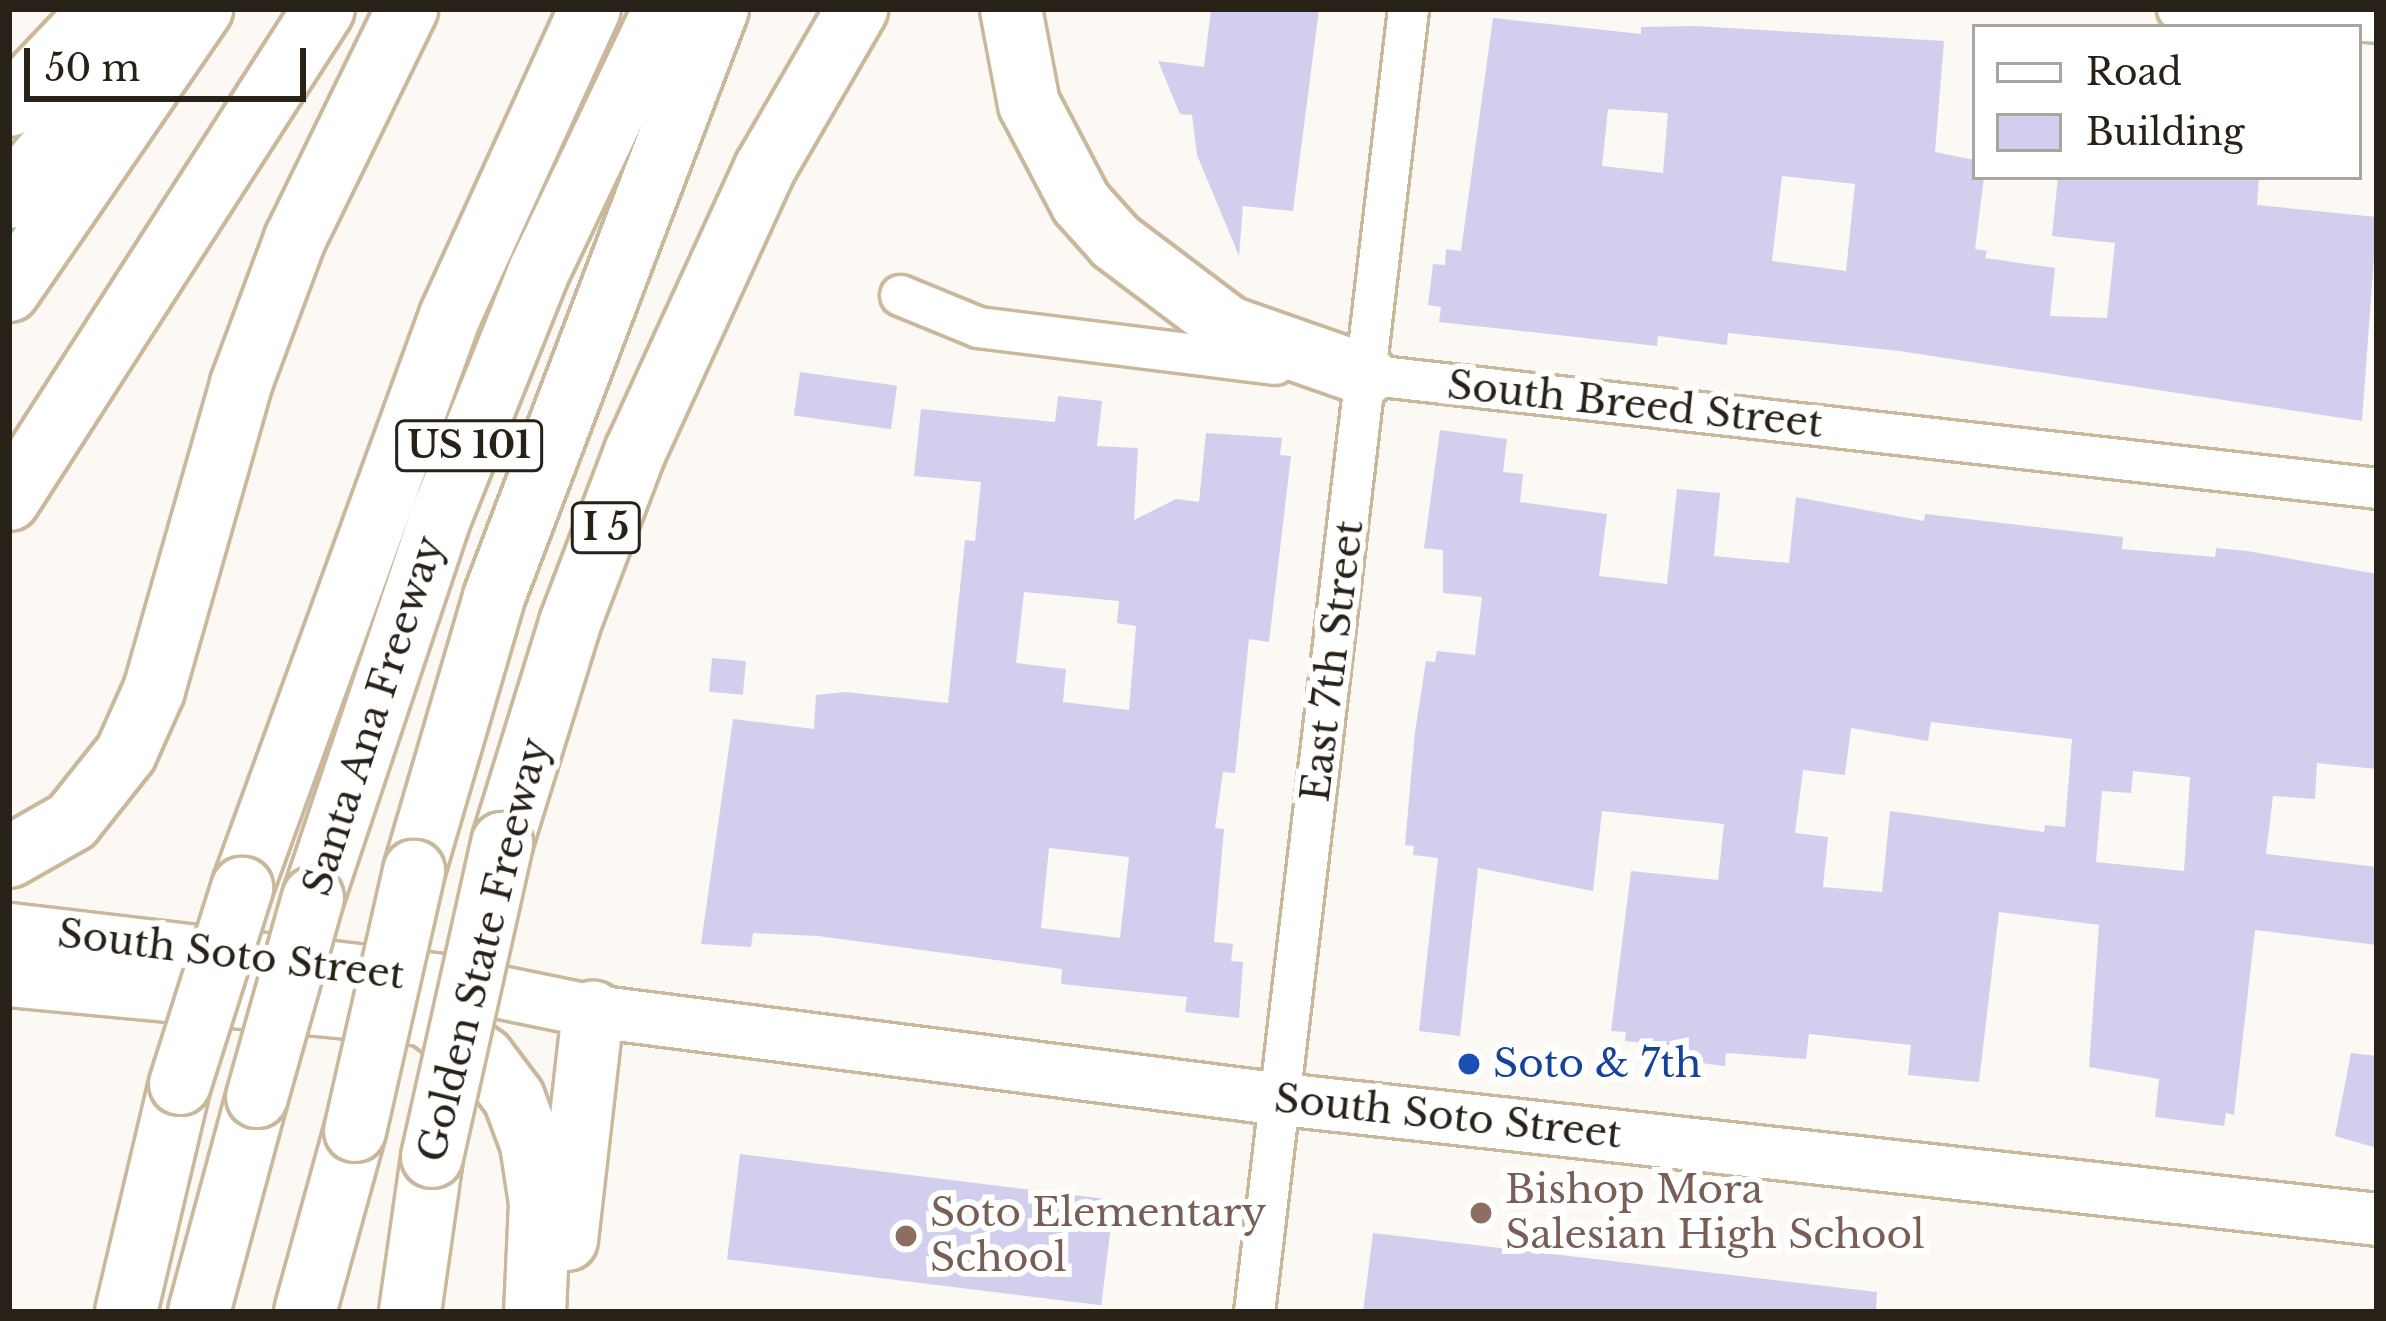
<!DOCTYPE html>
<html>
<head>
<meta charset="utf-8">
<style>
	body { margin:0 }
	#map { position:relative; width:2386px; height:1321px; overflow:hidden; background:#fcf8f3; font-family:"Libre Baskerville",serif }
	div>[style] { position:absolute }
	.building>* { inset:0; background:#d2cfee; transform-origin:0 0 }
	.roads { filter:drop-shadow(3px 0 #cab89d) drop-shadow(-3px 0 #cab89d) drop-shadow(0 3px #cab89d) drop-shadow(0 -3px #cab89d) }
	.minor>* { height:39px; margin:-19.5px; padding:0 19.5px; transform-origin:19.5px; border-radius:19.5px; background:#fff }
	.major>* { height:51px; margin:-25.5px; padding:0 25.5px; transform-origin:25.5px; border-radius:25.5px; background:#fff }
	.highway>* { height:60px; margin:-30px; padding:0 30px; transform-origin:30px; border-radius:30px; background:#fff }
	.bridges { filter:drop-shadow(3px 0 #cab89d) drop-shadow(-3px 0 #cab89d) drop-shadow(0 3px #cab89d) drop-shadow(0 -3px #cab89d) }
	.highway-bridge>* { height:60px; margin:-30px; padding:0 30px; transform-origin:30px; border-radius:30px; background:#fff }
	.dots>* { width:33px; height:33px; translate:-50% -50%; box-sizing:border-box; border:6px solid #fff; border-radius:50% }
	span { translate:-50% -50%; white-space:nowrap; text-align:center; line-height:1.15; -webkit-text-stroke:12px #fff; paint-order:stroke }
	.shield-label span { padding:3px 9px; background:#fff; border:3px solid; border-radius:9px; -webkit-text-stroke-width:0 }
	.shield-label { font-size:36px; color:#282117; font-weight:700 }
	.street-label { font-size:39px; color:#282117 }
	.transit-label { font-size:39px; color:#164399 }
	.left { translate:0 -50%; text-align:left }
	.education-label { font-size:39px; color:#785e54 }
	.frame { position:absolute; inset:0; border:12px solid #282117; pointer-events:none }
	.legend { position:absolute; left:1972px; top:24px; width:390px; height:156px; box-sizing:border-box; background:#fff; border:3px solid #a9a6a2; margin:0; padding:15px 21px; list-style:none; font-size:36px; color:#282117 }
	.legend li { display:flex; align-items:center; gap:24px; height:60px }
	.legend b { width:60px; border:3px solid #a9a6a2 }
	.scale { position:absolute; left:24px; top:48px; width:282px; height:54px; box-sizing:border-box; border:6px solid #282117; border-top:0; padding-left:15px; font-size:36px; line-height:42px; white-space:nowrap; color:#282117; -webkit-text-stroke:9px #fff; paint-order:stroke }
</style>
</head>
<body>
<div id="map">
	<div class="building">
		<i style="clip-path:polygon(1211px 9px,1319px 9px,1293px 211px,1243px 206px,1239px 256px,1197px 155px,1192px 115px,1180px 114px,1158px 61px,1204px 67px)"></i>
		<i style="clip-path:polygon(evenodd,1493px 18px,1641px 34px,1641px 27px,1695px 26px,1944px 41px,1935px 152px,1975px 160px,1975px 177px,1984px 177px,1975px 249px,1987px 251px,1985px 258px,2055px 268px,2050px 316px,2107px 318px,2115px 243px,2052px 236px,2058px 177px,2259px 177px,2257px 205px,2377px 217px,2362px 421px,1899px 351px,1728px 333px,1727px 345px,1658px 336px,1657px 346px,1439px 322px,1441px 307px,1428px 305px,1433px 264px,1445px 265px,1446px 249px,1461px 251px,1493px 18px,1608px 109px,1668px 113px,1663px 173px,1602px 166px,1608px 109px,1493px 18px,1782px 176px,1855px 184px,1846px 271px,1772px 261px,1782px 176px)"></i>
		<i style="left:800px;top:372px;width:98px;height:44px;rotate:8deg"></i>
		<i style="clip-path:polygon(evenodd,1058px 396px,1102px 401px,1097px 446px,1138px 448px,1134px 520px,1176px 499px,1199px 502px,1206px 433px,1282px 438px,1280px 455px,1291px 456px,1269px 642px,1249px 639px,1235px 773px,1223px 772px,1215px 828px,1224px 829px,1214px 942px,1233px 944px,1231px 961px,1243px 962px,1239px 1018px,1185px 1012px,1187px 997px,1061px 984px,1062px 969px,818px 936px,753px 933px,751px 947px,701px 944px,733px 719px,814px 729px,816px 695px,845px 692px,948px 703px,965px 540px,975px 541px,981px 482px,914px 476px,921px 409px,1055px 422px,1058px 396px,1024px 592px,1119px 601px,1117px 623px,1136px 626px,1129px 710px,1063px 702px,1066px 669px,1016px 663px,1024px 592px,1058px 396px,1049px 848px,1129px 857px,1120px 938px,1041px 928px,1049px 848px)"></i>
		<i style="clip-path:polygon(evenodd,1440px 430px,1507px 439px,1503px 472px,1523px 474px,1520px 502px,1607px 514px,1599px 576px,1667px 584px,1677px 489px,1720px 493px,1714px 556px,1789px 563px,1796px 497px,1924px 521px,1925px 514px,2123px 537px,2122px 549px,2215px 557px,2216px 548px,2247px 551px,2377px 574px,2377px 769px,2317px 763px,2315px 799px,2273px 796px,2266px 854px,2377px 867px,2377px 945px,2255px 930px,2234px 1115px,2226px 1113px,2224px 1126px,2155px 1117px,2159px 1079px,2089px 1067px,2099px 925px,1999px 912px,1979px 1082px,1908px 1075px,1911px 1045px,1809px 1034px,1806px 1059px,1726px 1053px,1725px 1066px,1685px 1061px,1687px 1047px,1625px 1041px,1626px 1032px,1611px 1031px,1631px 871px,1718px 880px,1724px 824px,1602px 811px,1593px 891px,1478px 868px,1460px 1036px,1419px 1031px,1438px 858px,1413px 855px,1414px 846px,1405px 845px,1415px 732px,1426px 661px,1435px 662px,1437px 651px,1475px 655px,1482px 597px,1443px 593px,1443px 550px,1424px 548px,1440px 430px,1931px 722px,2072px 739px,2065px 827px,2045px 825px,2044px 832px,1890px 811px,1882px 892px,1823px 887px,1828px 837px,1795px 833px,1803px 770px,1845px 775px,1851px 728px,1928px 741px,1931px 722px,1440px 430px,2133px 771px,2190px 777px,2184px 871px,2096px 862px,2102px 791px,2131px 793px,2133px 771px)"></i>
		<i style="left:712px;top:658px;width:34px;height:34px;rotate:5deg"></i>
		<i style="clip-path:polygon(2351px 1053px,2377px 1056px,2377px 1148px,2335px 1136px)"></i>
		<i style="left:740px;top:1154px;width:377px;height:106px;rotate:7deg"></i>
		<i style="clip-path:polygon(1373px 1233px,1877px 1292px,1876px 1312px,1363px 1312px)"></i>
	</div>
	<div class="roads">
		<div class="minor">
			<i style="left:2177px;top:9px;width:200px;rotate:3.7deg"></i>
			<i style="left:900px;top:295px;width:84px;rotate:22.3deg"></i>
			<i style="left:978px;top:327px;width:299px;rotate:7.1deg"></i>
			<i style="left:1345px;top:372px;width:1038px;rotate:6.41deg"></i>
			<i style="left:1254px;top:1312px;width:1312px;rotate:-83.26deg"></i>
		</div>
		<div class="major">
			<i style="left:9px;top:929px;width:435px;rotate:6.7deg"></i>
			<i style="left:441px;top:980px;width:155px;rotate:11.5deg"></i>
			<i style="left:593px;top:1011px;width:695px;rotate:7.28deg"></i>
			<i style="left:1282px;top:1099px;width:1102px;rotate:6.25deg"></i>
			<i style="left:9px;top:980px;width:414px;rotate:5.4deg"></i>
		</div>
		<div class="highway">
			<i style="left:1011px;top:9px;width:97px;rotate:79.3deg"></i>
			<i style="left:1029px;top:104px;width:112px;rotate:62.3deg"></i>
			<i style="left:1081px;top:203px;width:52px;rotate:48.1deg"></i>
			<i style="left:1116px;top:242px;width:141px;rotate:37deg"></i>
			<i style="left:1229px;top:327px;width:145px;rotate:19.3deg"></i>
			<i style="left:9px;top:106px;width:134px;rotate:-46.5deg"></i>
			<i style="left:9px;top:198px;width:215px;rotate:-50.7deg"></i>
			<i style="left:9px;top:291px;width:342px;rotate:-55.6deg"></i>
			<i style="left:9px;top:500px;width:583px;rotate:-57.32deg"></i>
			<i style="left:502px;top:843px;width:230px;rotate:-72.8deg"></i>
			<i style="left:570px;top:623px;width:183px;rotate:-69.2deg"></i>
			<i style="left:635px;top:452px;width:312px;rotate:-65.4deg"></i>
			<i style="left:765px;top:168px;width:184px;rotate:-59.9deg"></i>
			<i style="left:9px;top:857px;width:73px;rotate:-29.7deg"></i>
			<i style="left:72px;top:821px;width:87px;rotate:-51.5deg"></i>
			<i style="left:126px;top:753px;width:69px;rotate:-66deg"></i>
			<i style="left:154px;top:690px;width:318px;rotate:-74.1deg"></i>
			<i style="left:241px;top:384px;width:155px;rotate:-69.6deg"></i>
			<i style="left:295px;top:239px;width:256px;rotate:-64deg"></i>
			<i style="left:414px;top:871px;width:285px;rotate:-73.7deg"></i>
			<i style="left:494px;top:597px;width:629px;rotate:-69.15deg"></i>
			<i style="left:242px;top:888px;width:609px;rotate:-70.02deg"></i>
			<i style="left:450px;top:316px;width:337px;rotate:-65.5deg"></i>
			<i style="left:313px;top:898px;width:397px;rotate:-71.5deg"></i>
			<i style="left:439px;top:521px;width:267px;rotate:-68.2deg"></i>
			<i style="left:538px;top:273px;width:293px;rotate:-64.5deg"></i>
			<i style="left:432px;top:1020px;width:64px;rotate:36.2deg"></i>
			<i style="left:484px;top:1058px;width:50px;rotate:53.1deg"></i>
			<i style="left:514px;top:1098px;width:49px;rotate:69.7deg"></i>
			<i style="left:531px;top:1144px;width:60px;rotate:81.3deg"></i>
			<i style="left:540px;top:1203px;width:109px;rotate:92.6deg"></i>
			<i style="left:567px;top:1240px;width:230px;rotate:-83.5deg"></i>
			<i style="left:126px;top:1312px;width:234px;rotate:-76.7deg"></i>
			<i style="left:199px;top:1312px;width:223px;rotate:-74.9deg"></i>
			<i style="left:305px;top:1312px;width:188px;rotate:-74.6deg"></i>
			<i style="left:410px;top:1312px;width:157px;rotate:-81.9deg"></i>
		</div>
	</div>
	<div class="bridges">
		<div class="highway-bridge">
			<i style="left:180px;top:1084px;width:206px;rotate:-72.4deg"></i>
			<i style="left:257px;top:1097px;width:207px;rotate:-74.3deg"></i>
			<i style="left:355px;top:1131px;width:267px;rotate:-77.2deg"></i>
			<i style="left:432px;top:1157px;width:322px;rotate:-77.4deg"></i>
		</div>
	</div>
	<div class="dots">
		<i style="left:1469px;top:1064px;background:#1a4fb4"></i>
		<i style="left:1481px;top:1213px;background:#8d6e63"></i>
		<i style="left:906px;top:1236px;background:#8d6e63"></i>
	</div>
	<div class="shield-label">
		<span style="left:469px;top:446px">US 101</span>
		<span style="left:606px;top:528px">I 5</span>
	</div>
	<div class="street-label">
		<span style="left:1635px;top:405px;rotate:6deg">South Breed Street</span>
		<span style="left:1333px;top:661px;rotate:-83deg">East 7th Street</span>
		<span style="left:374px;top:716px;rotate:-72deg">Santa Ana Freeway</span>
		<span style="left:484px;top:950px;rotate:-76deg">Golden State Freeway</span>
		<span style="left:231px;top:955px;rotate:7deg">South Soto Street</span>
		<span style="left:1448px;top:1117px;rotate:6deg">South Soto Street</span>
	</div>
	<div class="transit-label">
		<span class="left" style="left:1493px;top:1064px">Soto &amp; 7th</span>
	</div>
	<div class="education-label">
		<span class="left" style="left:1505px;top:1213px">Bishop Mora<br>Salesian High School</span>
		<span class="left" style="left:930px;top:1236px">Soto Elementary<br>School</span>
	</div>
	<div class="frame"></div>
	<ul class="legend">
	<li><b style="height:15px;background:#fff"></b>Road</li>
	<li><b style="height:33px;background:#d2cfee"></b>Building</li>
	</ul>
	<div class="scale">50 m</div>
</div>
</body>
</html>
